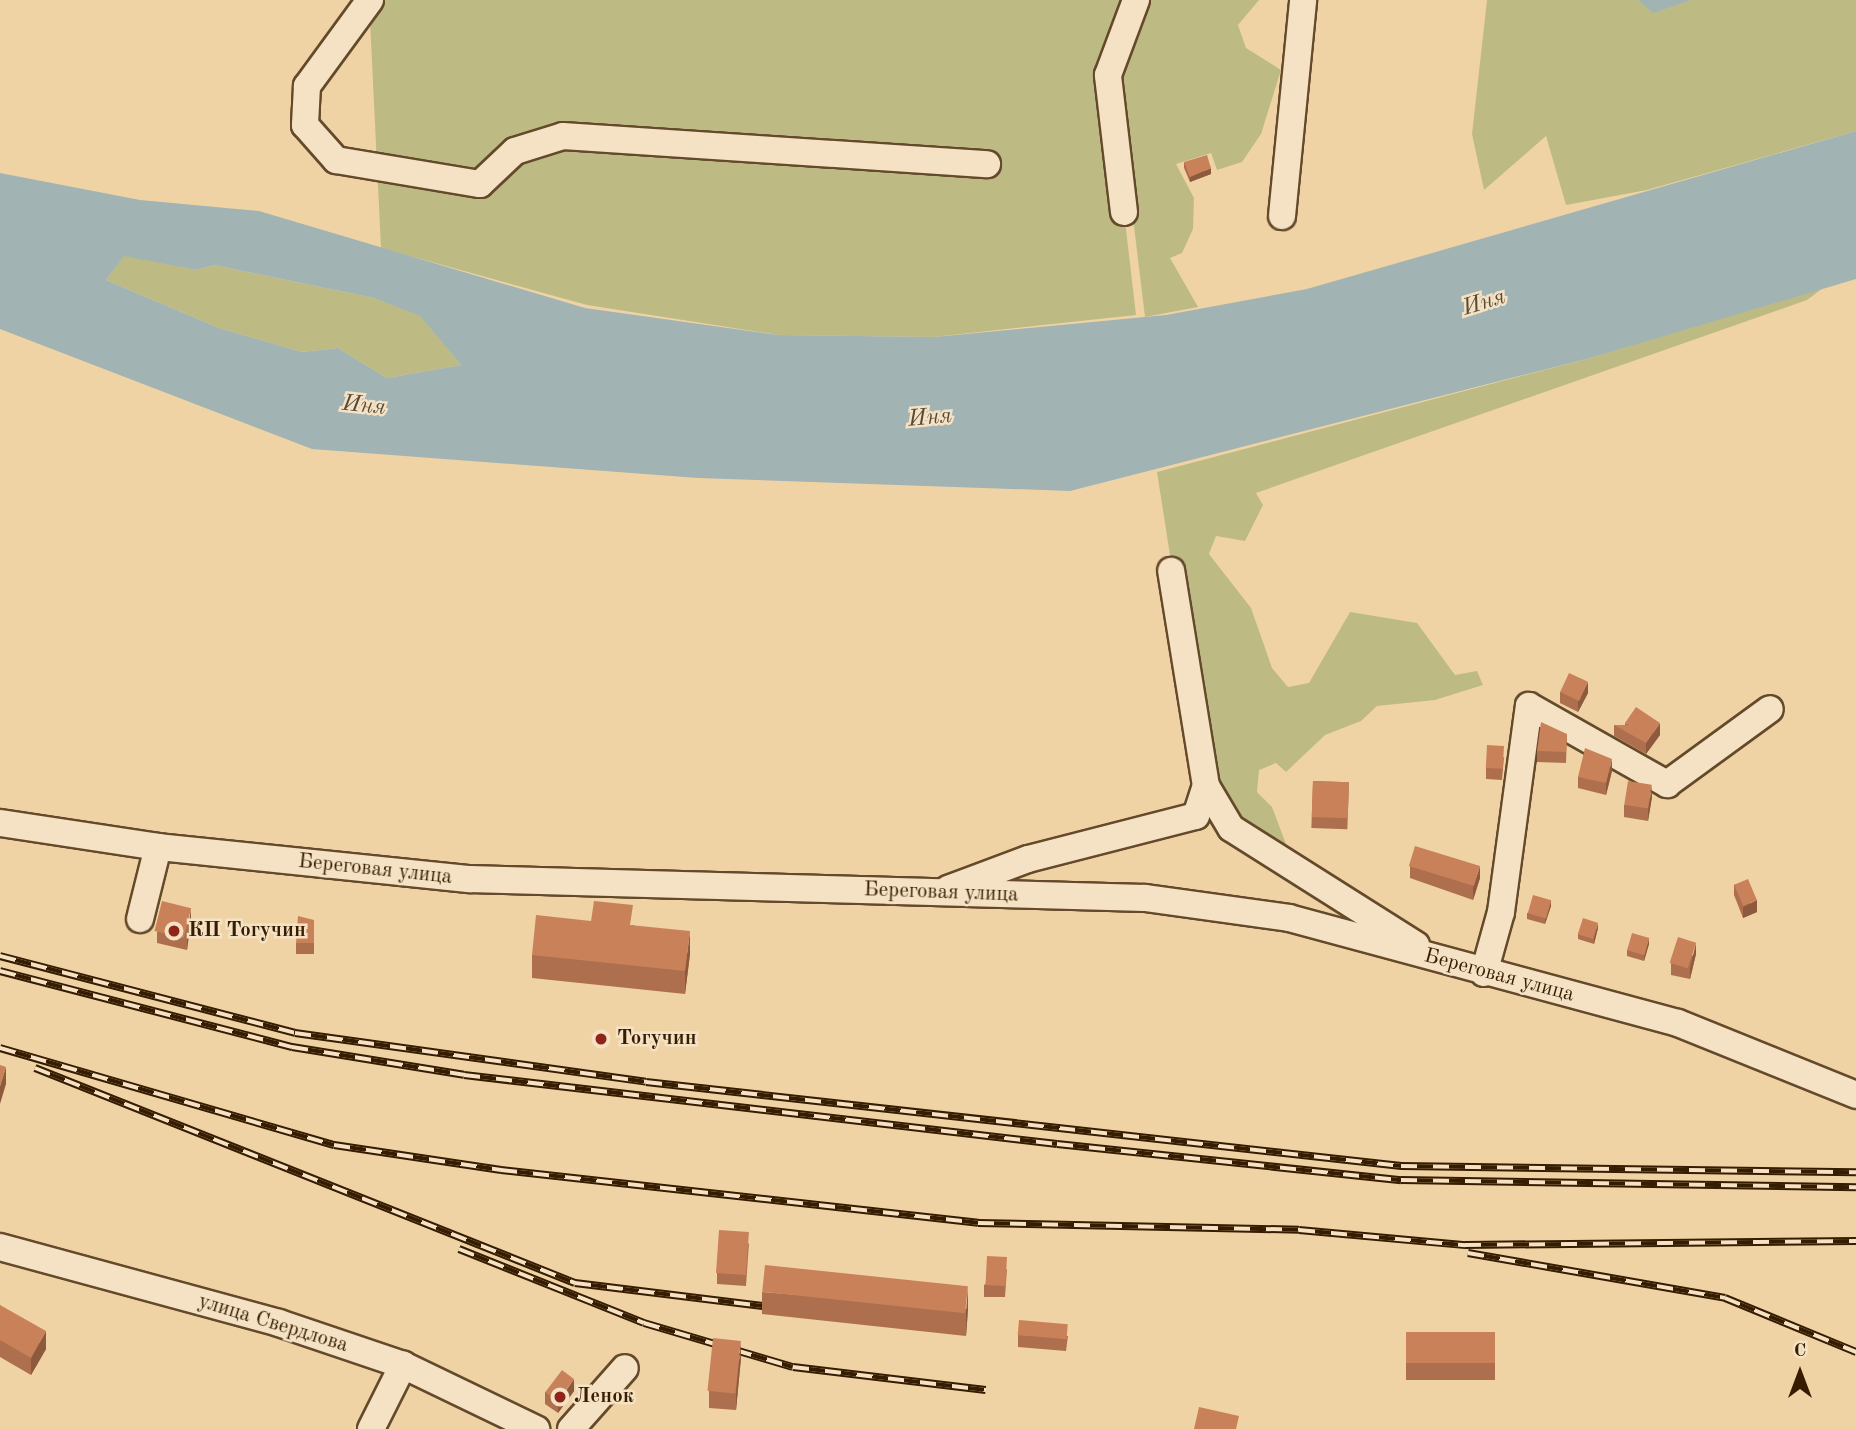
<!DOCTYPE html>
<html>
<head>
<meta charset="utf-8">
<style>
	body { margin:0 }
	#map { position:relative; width:1856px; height:1429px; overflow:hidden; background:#f0d3a5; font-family:"Old Standard TT",serif }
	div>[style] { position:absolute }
	.green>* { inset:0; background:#bdbb83 }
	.water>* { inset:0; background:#a1b4b3 }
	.roads { filter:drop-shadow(2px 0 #644a2b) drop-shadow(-2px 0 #644a2b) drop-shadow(0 2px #644a2b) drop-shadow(0 -2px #644a2b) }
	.minor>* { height:26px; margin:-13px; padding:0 13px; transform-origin:13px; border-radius:13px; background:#f5e2c4 }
	.rail>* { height:8px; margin-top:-4px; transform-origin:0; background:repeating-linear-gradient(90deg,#f5e2c4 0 16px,#361d02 0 32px); box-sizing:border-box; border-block:2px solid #361d02 }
	.wall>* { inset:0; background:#ad6f4d; transform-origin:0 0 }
	.shaded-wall>* { inset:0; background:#8d5a3e }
	.building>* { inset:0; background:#c98159; transform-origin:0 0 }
	.dots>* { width:19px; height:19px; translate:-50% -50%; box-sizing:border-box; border:4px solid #f5e2c4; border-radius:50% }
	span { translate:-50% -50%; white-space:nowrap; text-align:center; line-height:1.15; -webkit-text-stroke:5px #f5e2c4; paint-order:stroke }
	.street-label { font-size:21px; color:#361d02 }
	.poi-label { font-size:21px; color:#361d02; font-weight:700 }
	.left { translate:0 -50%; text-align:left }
	.water-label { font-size:23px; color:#564a37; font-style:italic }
	.north { position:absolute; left:1765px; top:1338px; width:70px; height:70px; -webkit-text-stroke:5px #f5e2c4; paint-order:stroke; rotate:0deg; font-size:19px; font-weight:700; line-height:28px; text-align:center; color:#361d02 }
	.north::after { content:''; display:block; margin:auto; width:24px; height:32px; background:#361d02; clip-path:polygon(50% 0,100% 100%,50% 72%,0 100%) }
</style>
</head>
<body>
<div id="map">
	<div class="green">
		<i style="clip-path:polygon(369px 0,1136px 0,1108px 75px,1136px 315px,934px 337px,779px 335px,587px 305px,381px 248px)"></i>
		<i style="clip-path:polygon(1144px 0,1259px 0,1238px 25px,1246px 48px,1281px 70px,1261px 134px,1242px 162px,1217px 170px,1211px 153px,1176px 164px,1194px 198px,1193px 229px,1182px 253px,1170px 258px,1198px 307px,1145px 317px,1116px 78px)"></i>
		<i style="clip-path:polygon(1487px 0,1856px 0,1856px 131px,1647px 190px,1566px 205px,1546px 136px,1484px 190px,1472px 134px)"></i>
		<i style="clip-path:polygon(124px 255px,196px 270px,214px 265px,374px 298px,420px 315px,461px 365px,387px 378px,338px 348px,302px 352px,219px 328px,106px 280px)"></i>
		<i style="clip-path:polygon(1827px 285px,1807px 300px,1256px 493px,1263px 505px,1245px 541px,1216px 536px,1209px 554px,1251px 608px,1272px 668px,1288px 687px,1309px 683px,1350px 612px,1417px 623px,1455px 675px,1477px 671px,1483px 685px,1435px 700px,1377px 706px,1361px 721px,1325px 735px,1286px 772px,1276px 763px,1259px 770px,1257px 792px,1272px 807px,1289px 852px,1231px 828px,1206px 786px,1157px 472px,1590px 358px)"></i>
	</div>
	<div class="water">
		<i style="clip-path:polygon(1638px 0,1691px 0,1653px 13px)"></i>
		<i style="clip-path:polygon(evenodd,1856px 131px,1856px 279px,1590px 358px,1070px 491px,698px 478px,312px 449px,0 329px,0 173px,140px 200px,259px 211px,585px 308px,779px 335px,934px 337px,1166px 315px,1307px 289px,1856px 131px,124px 256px,196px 270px,214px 265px,374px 298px,420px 316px,461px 365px,387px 378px,338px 348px,302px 352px,219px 328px,106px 280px,124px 256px)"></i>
	</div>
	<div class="roads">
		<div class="minor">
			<i style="left:370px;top:0;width:107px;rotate:126.2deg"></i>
			<i style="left:307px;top:86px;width:39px;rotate:93deg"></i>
			<i style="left:305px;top:125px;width:47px;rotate:48.5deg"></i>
			<i style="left:336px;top:160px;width:146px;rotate:9.5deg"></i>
			<i style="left:480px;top:184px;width:48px;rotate:-43.3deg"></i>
			<i style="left:515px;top:151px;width:50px;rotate:-17.4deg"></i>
			<i style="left:563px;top:136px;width:425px;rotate:3.8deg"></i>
			<i style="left:1124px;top:212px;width:138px;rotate:-96.7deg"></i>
			<i style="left:1108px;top:75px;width:80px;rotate:-69.5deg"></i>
			<i style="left:1282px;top:216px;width:217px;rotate:-84.4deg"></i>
			<i style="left:1206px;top:786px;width:49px;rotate:59.2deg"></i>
			<i style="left:1231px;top:828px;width:219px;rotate:32.3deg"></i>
			<i style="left:0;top:823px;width:160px;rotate:8.6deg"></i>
			<i style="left:158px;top:847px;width:313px;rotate:5.9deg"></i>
			<i style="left:469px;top:879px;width:676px;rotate:1.61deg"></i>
			<i style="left:1145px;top:898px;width:145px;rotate:7.9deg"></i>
			<i style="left:1289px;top:918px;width:403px;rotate:15.1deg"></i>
			<i style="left:1678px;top:1023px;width:192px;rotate:22deg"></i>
			<i style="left:948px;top:889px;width:85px;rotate:-20.6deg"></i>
			<i style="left:1028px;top:859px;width:173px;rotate:-14.4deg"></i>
			<i style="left:1196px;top:816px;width:32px;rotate:-72deg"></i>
			<i style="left:1206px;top:786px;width:218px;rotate:-99.2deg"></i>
			<i style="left:140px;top:919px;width:74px;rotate:-76deg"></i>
			<i style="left:1484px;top:973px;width:63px;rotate:-74.4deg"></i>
			<i style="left:1501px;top:912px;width:208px;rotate:-82.3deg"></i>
			<i style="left:1529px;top:706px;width:159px;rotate:29.5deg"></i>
			<i style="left:1667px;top:784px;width:127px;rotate:-36.1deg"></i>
			<i style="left:0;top:1247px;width:289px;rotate:15.2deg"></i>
			<i style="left:279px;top:1323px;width:131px;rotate:18.7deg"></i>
			<i style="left:403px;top:1365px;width:148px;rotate:25.7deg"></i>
			<i style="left:371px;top:1429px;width:72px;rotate:-63.4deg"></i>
			<i style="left:571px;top:1429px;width:81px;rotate:-48.5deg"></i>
		</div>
	</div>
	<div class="rail">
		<i style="left:0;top:956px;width:305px;rotate:14.6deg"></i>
		<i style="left:295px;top:1033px;width:354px;rotate:7.9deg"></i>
		<i style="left:646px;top:1082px;width:760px;rotate:6.35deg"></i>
		<i style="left:1401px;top:1166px;width:455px;rotate:0.8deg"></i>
		<i style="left:0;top:971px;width:302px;rotate:14.6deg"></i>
		<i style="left:292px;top:1047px;width:174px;rotate:9.2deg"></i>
		<i style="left:464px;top:1075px;width:597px;rotate:6.64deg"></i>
		<i style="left:1057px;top:1144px;width:346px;rotate:6deg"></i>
		<i style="left:1401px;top:1180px;width:455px;rotate:0.9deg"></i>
		<i style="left:0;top:1048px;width:348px;rotate:16.2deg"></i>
		<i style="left:334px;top:1145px;width:169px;rotate:8.5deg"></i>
		<i style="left:501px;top:1170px;width:480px;rotate:6.3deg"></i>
		<i style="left:978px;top:1223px;width:321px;rotate:1.2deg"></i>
		<i style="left:1299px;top:1230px;width:167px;rotate:5.2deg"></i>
		<i style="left:1465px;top:1245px;width:391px;rotate:-0.6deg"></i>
		<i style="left:35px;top:1068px;width:581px;rotate:21.71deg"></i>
		<i style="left:575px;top:1283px;width:189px;rotate:7deg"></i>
		<i style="left:459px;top:1249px;width:199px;rotate:21.8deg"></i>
		<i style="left:644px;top:1323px;width:155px;rotate:16.5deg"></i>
		<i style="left:793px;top:1367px;width:194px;rotate:6.8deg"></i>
		<i style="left:1468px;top:1253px;width:261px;rotate:9.9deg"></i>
		<i style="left:1725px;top:1298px;width:142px;rotate:22.4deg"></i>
	</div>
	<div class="wall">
		<i style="clip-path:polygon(1184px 162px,1211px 174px,1190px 182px,1184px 168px)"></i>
		<i style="clip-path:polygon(1560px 692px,1588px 693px,1578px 712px,1560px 703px)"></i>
		<i style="clip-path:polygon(1625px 723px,1660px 735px,1646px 754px,1614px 736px,1614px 725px,1625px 725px)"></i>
		<i style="clip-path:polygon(1567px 734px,1566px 763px,1537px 762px,1537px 751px)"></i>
		<i style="clip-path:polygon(1504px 757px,1502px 780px,1486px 779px,1486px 768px)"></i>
		<i style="clip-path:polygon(1612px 771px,1606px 795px,1578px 788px,1578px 777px)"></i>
		<i style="left:1313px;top:781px;width:36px;height:47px;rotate:2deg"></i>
		<i style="clip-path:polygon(1652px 797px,1648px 821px,1624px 817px,1624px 805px)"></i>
		<i style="clip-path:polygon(1410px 866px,1480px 878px,1473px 900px,1410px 878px)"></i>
		<i style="clip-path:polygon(1734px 884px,1757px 912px,1743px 918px,1734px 895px)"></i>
		<i style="clip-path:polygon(1551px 906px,1545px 924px,1527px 919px,1527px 913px)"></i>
		<i style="clip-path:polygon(191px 919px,187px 950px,157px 943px,157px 932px)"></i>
		<i style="clip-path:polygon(314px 920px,314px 954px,296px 954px,296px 943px)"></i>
		<i style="clip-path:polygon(633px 925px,690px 954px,685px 994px,532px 978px,532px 955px)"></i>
		<i style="clip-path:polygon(1598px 928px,1594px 944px,1578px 939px,1578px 934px)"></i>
		<i style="clip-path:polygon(1649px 944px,1644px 961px,1627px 956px,1627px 950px)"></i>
		<i style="clip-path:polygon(1696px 954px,1690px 979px,1671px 975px,1671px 963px)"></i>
		<i style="clip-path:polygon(749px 1243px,746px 1286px,717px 1284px,717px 1273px)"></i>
		<i style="clip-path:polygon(1007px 1269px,1005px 1297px,984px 1297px,984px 1285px)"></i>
		<i style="clip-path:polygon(762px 1292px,968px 1309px,966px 1336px,762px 1314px)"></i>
		<i style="clip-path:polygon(0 1305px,46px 1349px,31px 1375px,0 1357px)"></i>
		<i style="left:1406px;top:1332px;width:89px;height:48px"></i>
		<i style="clip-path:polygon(1018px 1335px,1068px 1336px,1066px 1351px,1018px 1347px)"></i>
		<i style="clip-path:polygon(741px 1358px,736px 1410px,709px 1408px,709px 1391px)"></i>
		<i style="clip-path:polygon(574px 1391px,558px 1413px,545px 1404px,545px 1392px)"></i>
	</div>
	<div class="shaded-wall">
		<i style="clip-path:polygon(1211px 168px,1211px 174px,1190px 182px,1190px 177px)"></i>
		<i style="clip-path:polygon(1588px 682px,1588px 693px,1578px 712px,1578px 701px)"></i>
		<i style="clip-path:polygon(1660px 723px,1660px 735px,1646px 754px,1646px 743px)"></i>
		<i style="clip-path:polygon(1612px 759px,1612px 771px,1606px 795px,1606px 783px)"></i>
		<i style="clip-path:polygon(1652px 785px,1652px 797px,1648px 821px,1648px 810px)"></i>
		<i style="clip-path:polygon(1480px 866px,1480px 878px,1473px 900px,1473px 888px)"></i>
		<i style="clip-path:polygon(1551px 900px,1551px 906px,1545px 924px,1545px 918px)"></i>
		<i style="clip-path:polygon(1757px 900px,1757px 912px,1743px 918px,1743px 907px)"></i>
		<i style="clip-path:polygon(191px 908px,191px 919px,187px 950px,187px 938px)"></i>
		<i style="clip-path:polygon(1598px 923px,1598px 928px,1594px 944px,1594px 938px)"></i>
		<i style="clip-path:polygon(690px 931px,690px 954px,685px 994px,685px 971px)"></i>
		<i style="clip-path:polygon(1649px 938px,1649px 944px,1644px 961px,1644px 956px)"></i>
		<i style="clip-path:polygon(1696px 943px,1696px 954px,1690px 979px,1690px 968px)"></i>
		<i style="clip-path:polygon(6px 1067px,6px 1084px,0 1104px,0 1086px)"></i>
		<i style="clip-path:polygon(968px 1287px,968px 1309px,966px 1336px,966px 1313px)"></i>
		<i style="clip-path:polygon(46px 1331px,46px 1349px,31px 1375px,31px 1358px)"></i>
		<i style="clip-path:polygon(741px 1341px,741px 1358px,736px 1410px,736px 1393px)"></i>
		<i style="clip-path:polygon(574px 1379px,574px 1391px,558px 1413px,558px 1402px)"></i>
	</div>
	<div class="building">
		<i style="clip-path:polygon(1207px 155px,1211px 168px,1190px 177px,1184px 162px)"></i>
		<i style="left:1569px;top:673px;width:21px;height:21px;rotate:25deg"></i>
		<i style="clip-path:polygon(1636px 707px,1660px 723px,1646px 743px,1614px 725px,1630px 725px,1625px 723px)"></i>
		<i style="clip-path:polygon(1541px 722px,1567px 734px,1566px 752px,1537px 751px)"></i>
		<i style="left:1487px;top:745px;width:17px;height:23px;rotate:3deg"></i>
		<i style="clip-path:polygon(1585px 748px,1612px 759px,1606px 783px,1578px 777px)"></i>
		<i style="left:1313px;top:781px;width:36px;height:36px;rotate:2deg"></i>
		<i style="left:1628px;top:781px;width:24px;height:24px;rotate:9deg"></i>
		<i style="left:1415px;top:846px;width:68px;height:21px;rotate:17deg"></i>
		<i style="left:1748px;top:879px;width:23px;height:15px;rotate:67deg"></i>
		<i style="left:1533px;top:895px;width:19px;height:19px;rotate:16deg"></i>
		<i style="left:162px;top:901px;width:30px;height:31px;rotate:14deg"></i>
		<i style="clip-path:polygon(594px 901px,633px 905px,630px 925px,690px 931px,685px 971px,532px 955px,536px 915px,591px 921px)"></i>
		<i style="clip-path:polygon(298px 916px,314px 920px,314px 943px,296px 943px)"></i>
		<i style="left:1583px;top:918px;width:16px;height:17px;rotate:18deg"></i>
		<i style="left:1632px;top:933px;width:18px;height:18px;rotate:16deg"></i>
		<i style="left:1678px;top:937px;width:19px;height:27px;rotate:18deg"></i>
		<i style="clip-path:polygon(0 1065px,6px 1067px,0 1086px)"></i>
		<i style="left:719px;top:1230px;width:30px;height:43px;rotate:4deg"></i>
		<i style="left:987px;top:1256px;width:20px;height:29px;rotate:3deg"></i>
		<i style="left:765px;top:1265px;width:204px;height:27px;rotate:6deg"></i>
		<i style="clip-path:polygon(0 1305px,46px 1331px,31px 1358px,0 1340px)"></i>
		<i style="left:1019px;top:1320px;width:49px;height:15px;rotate:5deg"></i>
		<i style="left:1406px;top:1332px;width:89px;height:31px"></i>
		<i style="left:713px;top:1338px;width:28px;height:53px;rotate:6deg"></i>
		<i style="left:562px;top:1370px;width:15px;height:28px;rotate:37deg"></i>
		<i style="clip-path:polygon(1199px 1407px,1239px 1416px,1236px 1429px,1194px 1429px)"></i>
	</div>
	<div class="dots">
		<i style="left:174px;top:931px;background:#8f2418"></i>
		<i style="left:601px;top:1039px;background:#8f2418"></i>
		<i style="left:560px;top:1397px;background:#8f2418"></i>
	</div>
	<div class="street-label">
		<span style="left:375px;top:870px;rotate:6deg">Береговая улица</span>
		<span style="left:941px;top:893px;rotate:2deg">Береговая улица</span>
		<span style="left:1499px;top:976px;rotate:15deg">Береговая улица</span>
		<span style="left:273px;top:1324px;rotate:17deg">улица Свердлова</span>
	</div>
	<div class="poi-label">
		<span class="left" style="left:188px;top:931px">КП Тогучин</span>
		<span class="left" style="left:617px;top:1039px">Тогучин</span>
		<span class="left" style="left:574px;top:1397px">Ленок</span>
	</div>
	<div class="water-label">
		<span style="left:1484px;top:303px;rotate:-17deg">Иня</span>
		<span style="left:364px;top:406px;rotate:6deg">Иня</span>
		<span style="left:930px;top:418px;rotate:-5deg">Иня</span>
	</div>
	<div class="north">С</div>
</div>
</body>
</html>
